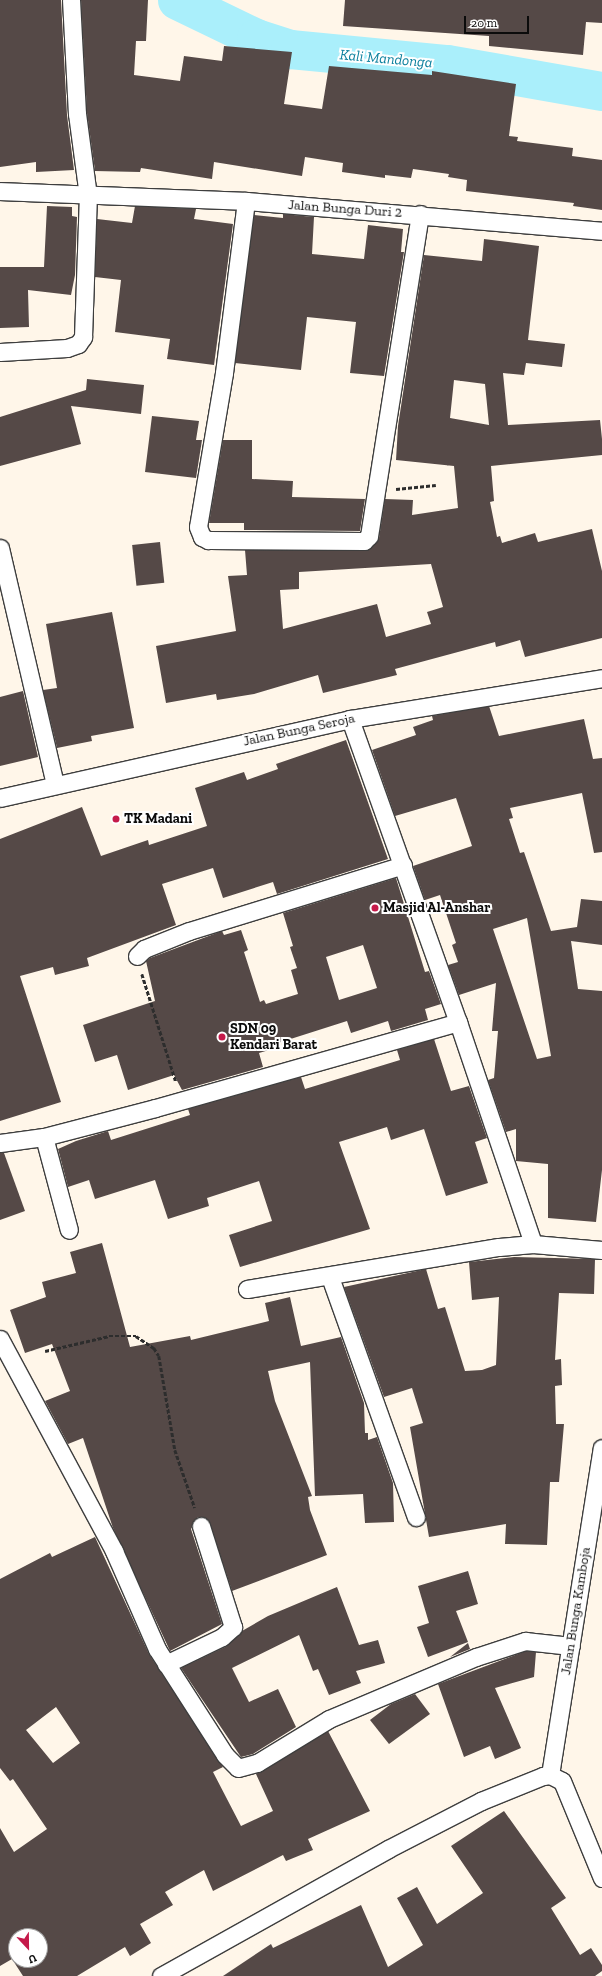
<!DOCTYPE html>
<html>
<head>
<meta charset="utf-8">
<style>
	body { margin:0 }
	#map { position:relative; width:602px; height:1976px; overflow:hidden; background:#fff6e9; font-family:"Zilla Slab",serif }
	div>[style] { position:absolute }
	.river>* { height:39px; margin:-19.5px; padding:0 19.5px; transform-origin:19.5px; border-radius:19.5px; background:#aaeffb }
	.building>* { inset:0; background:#554947; transform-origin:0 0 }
	.path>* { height:2.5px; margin-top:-1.25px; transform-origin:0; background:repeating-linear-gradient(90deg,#2d2d2d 0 4px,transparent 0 6px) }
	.roads { filter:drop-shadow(1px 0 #3e3e3e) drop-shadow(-1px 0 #3e3e3e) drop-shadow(0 1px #3e3e3e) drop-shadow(0 -1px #3e3e3e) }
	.street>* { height:17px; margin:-8.5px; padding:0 8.5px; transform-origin:8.5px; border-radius:8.5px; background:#fff }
	.dots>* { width:11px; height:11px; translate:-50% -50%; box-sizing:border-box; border:2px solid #fff; border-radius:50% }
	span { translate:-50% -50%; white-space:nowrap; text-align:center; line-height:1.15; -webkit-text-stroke:4px #fff; paint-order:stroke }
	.street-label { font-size:14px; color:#0b0b0b }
	.poi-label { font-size:14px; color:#0b0b0b; font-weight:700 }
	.left { translate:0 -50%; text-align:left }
	.water-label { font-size:15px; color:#0c809e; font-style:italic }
	.north { position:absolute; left:8px; top:1928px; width:40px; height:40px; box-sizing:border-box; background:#fff; border:1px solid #9d9d9d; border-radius:50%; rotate:158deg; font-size:11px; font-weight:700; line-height:16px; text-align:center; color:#0b0b0b }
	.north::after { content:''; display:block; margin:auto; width:14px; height:18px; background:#c51a4a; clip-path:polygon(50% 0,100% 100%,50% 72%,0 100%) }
	.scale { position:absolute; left:464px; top:16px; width:65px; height:18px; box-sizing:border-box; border:2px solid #0b0b0b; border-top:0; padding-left:5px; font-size:12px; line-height:14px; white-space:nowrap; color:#0b0b0b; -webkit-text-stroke:3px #fff; paint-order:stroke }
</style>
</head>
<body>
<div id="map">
	<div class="river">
		<i style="left:177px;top:0;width:88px;rotate:25.7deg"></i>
		<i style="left:256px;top:38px;width:36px;rotate:18deg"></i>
		<i style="left:290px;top:49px;width:158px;rotate:5.5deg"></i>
		<i style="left:447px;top:64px;width:157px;rotate:9.9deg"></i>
	</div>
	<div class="building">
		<i style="clip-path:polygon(0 0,61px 0,67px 115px,74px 170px,36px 172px,36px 162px,0 167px)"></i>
		<i style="clip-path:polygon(81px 0,148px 0,146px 41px,136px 41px,134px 75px,180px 81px,184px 56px,222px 61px,224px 46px,292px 52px,284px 104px,322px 109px,329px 66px,432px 75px,432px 71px,516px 84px,509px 136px,518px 137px,517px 141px,573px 148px,572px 156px,602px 160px,602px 210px,573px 206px,574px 203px,466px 191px,467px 180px,448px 177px,449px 174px,413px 169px,411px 178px,385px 175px,385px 178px,342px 172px,343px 163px,305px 157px,302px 176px,214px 162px,212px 179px,141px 168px,140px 172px,95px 171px,87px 113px)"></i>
		<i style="clip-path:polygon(345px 0,602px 0,602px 23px,586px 22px,583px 55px,489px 46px,489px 36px,343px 26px)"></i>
		<i style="clip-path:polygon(47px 206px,72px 207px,72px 216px,77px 217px,75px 275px,71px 295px,28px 290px,29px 327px,0 328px,0 267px,44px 267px)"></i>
		<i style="clip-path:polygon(135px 206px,196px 209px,194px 219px,233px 224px,214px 365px,167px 359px,170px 339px,115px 332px,121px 280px,95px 277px,97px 219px,132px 223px)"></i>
		<i style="clip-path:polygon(283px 214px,314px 217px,312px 254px,364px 259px,368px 225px,403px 229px,401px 252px,404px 252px,384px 376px,350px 373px,356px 322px,307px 317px,301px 370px,235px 363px,254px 215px,283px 218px)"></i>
		<i style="clip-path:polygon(evenodd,484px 239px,539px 246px,528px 340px,565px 344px,562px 367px,526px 363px,524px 375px,503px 373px,508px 425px,600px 420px,602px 439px,602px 455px,491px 466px,494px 501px,490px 502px,497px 537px,500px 536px,502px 543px,535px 533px,538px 542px,592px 529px,602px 571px,602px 638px,525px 657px,520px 640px,496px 647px,495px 642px,395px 669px,397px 675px,323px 693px,318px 675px,254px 694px,217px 700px,216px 694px,166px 703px,156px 646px,236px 631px,228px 576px,247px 575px,245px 550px,368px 550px,379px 538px,385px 499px,413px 500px,412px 515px,458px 508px,454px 466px,396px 460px,398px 426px,424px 255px,482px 261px,484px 239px,454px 380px,485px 384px,489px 425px,450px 418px,454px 380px,484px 239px,431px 564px,443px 607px,427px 612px,431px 624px,386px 637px,377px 604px,283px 629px,280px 590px,299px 589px,299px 572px,431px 564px)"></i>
		<i style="clip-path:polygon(87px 379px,144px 385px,141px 414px,71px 406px,81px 444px,0 466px,0 417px,86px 390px)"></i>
		<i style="clip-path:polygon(152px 416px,199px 421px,196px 440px,202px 440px,196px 478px,145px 472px)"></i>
		<i style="clip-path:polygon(223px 440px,252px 440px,252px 479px,293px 481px,292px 497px,365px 499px,360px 531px,244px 530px,244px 523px,209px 523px)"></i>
		<i style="left:160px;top:542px;width:41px;height:28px;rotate:84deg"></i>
		<i style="clip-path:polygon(112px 612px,134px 728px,91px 736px,92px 741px,57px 748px,43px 690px,57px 688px,46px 624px)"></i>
		<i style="clip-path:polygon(23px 691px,38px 757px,0 766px,0 697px)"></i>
		<i style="clip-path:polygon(evenodd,489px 706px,499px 736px,584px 719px,593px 759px,602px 758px,602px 852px,594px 853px,582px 793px,510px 808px,513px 818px,509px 819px,520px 853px,524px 852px,551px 931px,577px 927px,581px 899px,602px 901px,602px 945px,571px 941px,578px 989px,602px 991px,602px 1170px,596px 1222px,548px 1218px,548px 1164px,516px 1161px,516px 1129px,506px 1132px,488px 1080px,494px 1078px,498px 1031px,492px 1031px,496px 983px,459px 995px,448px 965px,458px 962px,452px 945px,456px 943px,440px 895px,425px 900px,413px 866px,472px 846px,456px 798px,395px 816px,372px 750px,416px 735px,413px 727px,433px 720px,432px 716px,489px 706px,527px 918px,551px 1056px,537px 1059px,493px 929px,527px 918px)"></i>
		<i style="clip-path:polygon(346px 740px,388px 859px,277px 894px,273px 882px,223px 898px,213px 868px,162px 884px,176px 925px,87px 958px,89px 966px,55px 975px,53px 967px,20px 976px,61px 1102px,0 1121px,0 839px,82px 807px,101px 856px,148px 840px,149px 845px,207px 826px,195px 788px,244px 772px,247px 780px,278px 769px,276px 764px)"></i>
		<i style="clip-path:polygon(evenodd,396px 878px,425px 972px,429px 971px,441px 1004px,425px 1009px,428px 1020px,391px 1031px,388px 1021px,351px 1033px,347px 1021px,278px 1043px,279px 1047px,259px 1053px,263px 1067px,182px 1090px,174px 1075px,128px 1090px,117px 1055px,95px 1062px,83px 1025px,155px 1001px,146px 961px,150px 958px,222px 931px,224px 935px,241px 930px,248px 950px,244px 952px,260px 1002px,264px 1000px,266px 1004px,298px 994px,291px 970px,297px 968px,290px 947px,293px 946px,283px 913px,396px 878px,363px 945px,377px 988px,339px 1000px,326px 957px,363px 945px)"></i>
		<i style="clip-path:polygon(434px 1039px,451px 1091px,469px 1086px,487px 1138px,475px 1142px,488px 1183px,446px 1196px,424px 1129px,391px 1140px,387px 1127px,339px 1142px,370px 1229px,240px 1267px,229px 1235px,272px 1221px,259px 1181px,207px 1198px,209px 1206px,168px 1219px,155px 1180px,95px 1199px,89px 1180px,68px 1187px,58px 1149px,76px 1141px,108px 1131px,111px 1140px,190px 1115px,188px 1109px,301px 1077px,305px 1089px,400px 1060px,397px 1050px)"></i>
		<i style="clip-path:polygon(0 1153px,4px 1153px,25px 1211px,0 1220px)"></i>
		<i style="clip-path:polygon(102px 1243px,130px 1347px,190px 1336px,191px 1340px,269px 1321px,265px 1303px,290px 1297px,301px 1346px,341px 1337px,364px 1403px,365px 1433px,368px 1433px,368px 1440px,377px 1437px,393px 1483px,394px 1522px,365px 1523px,363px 1494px,315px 1496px,310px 1362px,268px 1371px,275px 1401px,312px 1496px,308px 1497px,310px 1510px,327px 1555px,232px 1591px,210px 1523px,198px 1517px,191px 1529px,222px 1624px,170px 1651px,113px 1528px,83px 1438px,68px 1444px,45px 1401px,70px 1391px,52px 1344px,25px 1353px,10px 1310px,46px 1297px,42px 1282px,76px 1273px,70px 1252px)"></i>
		<i style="clip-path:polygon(514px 1257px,595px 1259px,594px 1294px,559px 1293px,555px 1360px,561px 1359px,562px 1385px,555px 1386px,556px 1424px,564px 1424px,559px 1482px,550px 1482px,547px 1545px,505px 1544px,506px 1524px,429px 1537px,410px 1427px,423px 1423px,412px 1388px,384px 1397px,344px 1287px,426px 1269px,438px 1309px,445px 1307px,465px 1371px,482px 1370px,496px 1365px,499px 1297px,472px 1300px,469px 1262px)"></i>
		<i style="clip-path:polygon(evenodd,95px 1537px,149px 1654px,223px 1767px,213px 1772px,241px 1826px,273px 1811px,256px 1774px,328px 1731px,370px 1811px,308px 1839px,313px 1850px,286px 1861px,283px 1855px,213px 1891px,204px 1870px,165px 1892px,173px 1905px,140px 1924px,151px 1943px,130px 1956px,125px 1947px,77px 1976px,23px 1976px,12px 1959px,0 1966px,0 1828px,14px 1852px,47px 1829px,13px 1779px,10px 1781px,0 1768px,0 1579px,50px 1553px,52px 1557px,95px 1537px,56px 1707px,80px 1743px,53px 1763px,26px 1730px,56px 1707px,95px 1537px,16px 1936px,40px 1936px,40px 1960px,16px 1960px,16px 1936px)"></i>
		<i style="clip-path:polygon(468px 1571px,478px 1604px,456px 1611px,468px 1642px,428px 1657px,417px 1627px,429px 1623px,418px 1586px)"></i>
		<i style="clip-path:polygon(337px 1587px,359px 1645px,378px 1640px,385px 1663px,356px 1671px,361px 1683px,329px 1695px,318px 1669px,313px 1671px,299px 1635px,232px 1668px,249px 1702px,278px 1689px,296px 1727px,253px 1754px,241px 1757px,181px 1668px,227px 1646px,242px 1631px,268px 1616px)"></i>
		<i style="clip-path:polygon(468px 1643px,470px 1649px,450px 1657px)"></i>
		<i style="clip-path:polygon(526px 1651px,536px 1652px,534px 1677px,495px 1688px,521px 1748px,495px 1759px,490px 1746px,464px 1757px,438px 1684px)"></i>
		<i style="clip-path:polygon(415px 1694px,430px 1714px,389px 1744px,370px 1720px,391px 1704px)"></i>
		<i style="clip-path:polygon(504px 1811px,566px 1898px,551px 1908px,580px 1955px,591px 1948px,602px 1965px,602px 1971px,595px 1976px,223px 1976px,271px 1944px,273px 1948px,361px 1905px,388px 1967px,423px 1945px,397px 1898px,417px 1887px,437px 1924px,483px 1893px,451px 1846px)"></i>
	</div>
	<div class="path">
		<i style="left:396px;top:489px;width:40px;rotate:-5.7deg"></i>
		<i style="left:142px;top:974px;width:113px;rotate:72.5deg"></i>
		<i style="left:45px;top:1351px;width:66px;rotate:-13.2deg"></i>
		<i style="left:109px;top:1336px;width:27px"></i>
		<i style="left:136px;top:1336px;width:22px;rotate:34deg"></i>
		<i style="left:154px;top:1348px;width:9px;rotate:58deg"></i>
		<i style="left:159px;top:1356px;width:95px;rotate:80.3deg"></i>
		<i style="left:175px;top:1450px;width:61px;rotate:71deg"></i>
	</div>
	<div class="roads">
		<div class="street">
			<i style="left:0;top:191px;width:246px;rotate:2.3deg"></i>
			<i style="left:246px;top:201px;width:357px;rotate:4.8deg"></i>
			<i style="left:246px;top:201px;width:173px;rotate:97.3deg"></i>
			<i style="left:224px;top:373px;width:156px;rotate:99.6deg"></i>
			<i style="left:198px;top:527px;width:11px;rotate:68deg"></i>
			<i style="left:202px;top:537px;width:7px;rotate:27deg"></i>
			<i style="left:208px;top:540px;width:156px;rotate:0.4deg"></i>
			<i style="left:364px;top:541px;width:7px;rotate:-45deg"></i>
			<i style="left:369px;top:536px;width:326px;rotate:-81deg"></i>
			<i style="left:0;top:352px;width:67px;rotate:-3.4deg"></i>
			<i style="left:67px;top:348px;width:12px;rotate:-20deg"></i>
			<i style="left:78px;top:344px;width:9px;rotate:-54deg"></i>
			<i style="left:83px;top:337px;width:141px;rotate:-88deg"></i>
			<i style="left:88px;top:196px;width:83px;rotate:-97.6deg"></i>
			<i style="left:77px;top:114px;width:114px;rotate:-93deg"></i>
			<i style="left:0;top:548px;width:243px;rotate:76.9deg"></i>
			<i style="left:350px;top:719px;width:322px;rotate:70.4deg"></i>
			<i style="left:0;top:798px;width:359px;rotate:-12.7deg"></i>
			<i style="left:350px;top:719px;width:255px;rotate:-9.2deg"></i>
			<i style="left:137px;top:956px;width:10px;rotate:-45deg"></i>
			<i style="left:144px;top:949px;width:48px;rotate:-21.8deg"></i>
			<i style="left:189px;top:931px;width:224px;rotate:-17.1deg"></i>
			<i style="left:44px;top:1137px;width:96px;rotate:75deg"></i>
			<i style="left:0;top:1143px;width:44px;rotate:-7.8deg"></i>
			<i style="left:44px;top:1137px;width:115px;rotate:-14.6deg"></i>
			<i style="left:155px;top:1108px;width:315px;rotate:-15.8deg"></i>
			<i style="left:458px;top:1022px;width:234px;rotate:71.3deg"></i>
			<i style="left:330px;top:1277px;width:255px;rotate:70.3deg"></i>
			<i style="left:247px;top:1289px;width:255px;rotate:-9.5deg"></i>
			<i style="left:499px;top:1247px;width:34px;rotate:-5deg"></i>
			<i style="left:533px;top:1244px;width:69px;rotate:5deg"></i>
			<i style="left:0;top:1339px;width:241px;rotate:61.7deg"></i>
			<i style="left:114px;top:1551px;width:107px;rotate:66.3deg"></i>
			<i style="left:157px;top:1649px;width:126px;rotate:57.3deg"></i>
			<i style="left:225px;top:1755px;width:18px;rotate:45deg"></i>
			<i style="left:238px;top:1768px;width:20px;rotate:-15deg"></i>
			<i style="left:257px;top:1763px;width:84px;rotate:-31.4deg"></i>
			<i style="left:329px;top:1719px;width:160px;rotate:-22.9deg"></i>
			<i style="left:476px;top:1657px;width:52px;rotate:-18.1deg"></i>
			<i style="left:525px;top:1641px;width:46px;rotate:6.2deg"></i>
			<i style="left:166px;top:1664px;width:62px;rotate:-25.7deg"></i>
			<i style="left:222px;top:1637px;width:15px;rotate:-42deg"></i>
			<i style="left:233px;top:1627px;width:106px;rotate:-107.6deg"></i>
			<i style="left:550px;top:1775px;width:331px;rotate:-81deg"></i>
			<i style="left:161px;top:1976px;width:260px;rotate:-29.2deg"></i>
			<i style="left:388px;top:1849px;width:105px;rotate:-27.3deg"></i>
			<i style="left:481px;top:1801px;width:67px;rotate:-22deg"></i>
			<i style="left:543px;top:1776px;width:7px;rotate:-8deg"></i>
			<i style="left:550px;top:1775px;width:13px;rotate:27deg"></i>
			<i style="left:562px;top:1781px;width:105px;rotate:67.6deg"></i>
		</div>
	</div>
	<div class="dots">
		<i style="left:116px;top:819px;background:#c51a4a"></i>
		<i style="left:375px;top:908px;background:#c51a4a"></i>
		<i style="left:222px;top:1037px;background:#c51a4a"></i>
	</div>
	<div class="street-label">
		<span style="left:345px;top:209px;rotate:4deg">Jalan Bunga Duri 2</span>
		<span style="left:299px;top:730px;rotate:-12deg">Jalan Bunga Seroja</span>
		<span style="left:576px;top:1611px;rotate:-81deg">Jalan Bunga Kamboja</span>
	</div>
	<div class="poi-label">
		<span class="left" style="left:124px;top:819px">TK Madani</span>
		<span class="left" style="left:383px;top:908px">Masjid Al-Anshar</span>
		<span class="left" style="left:230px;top:1037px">SDN 09<br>Kendari Barat</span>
	</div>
	<div class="water-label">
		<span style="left:386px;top:59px;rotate:5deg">Kali Mandonga</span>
	</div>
	<div class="north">U</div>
	<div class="scale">20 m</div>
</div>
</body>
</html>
